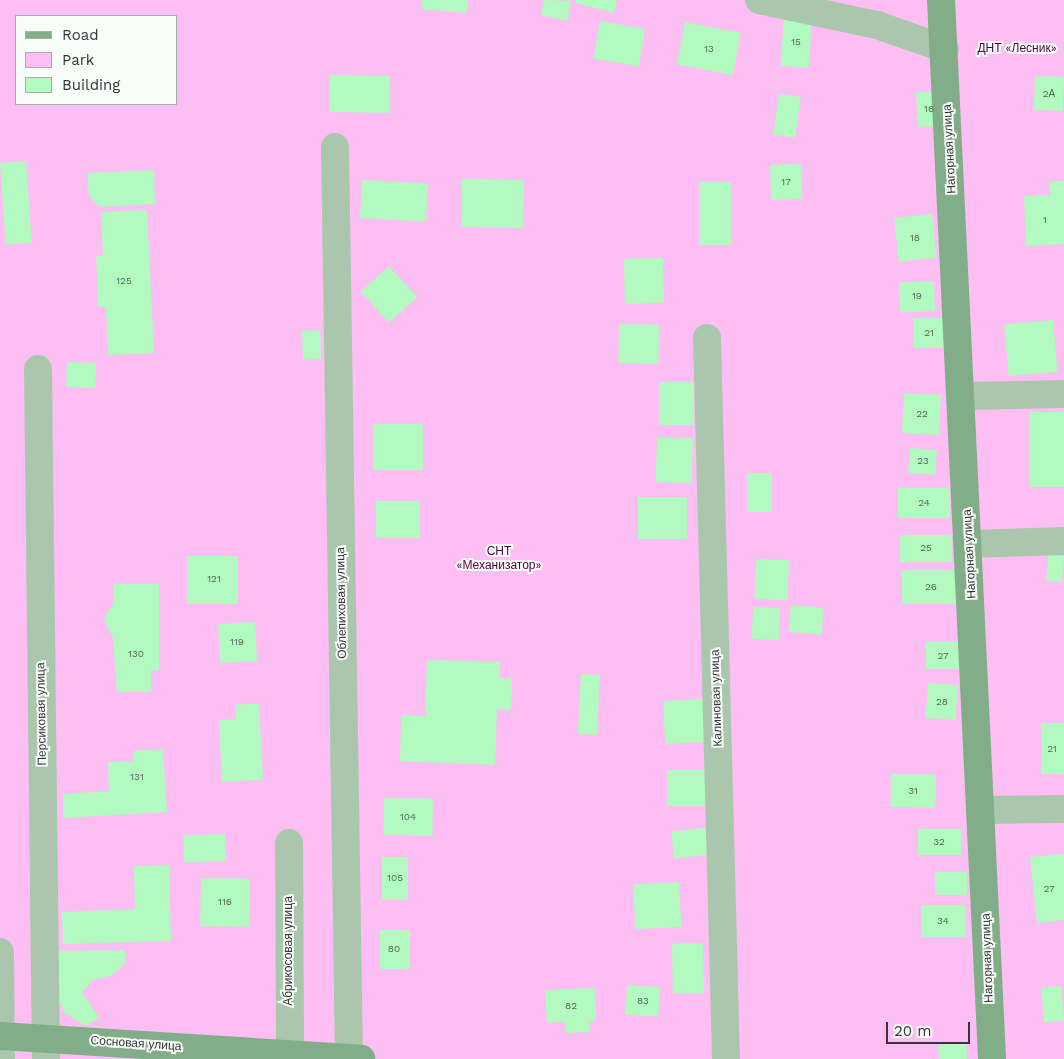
<!DOCTYPE html>
<html>
<head>
<meta charset="utf-8">
<style>
	body { margin:0 }
	#map { position:relative; width:1064px; height:1059px; overflow:hidden; background:#f8fdf9; font-family:"Work Sans",sans-serif }
	div>[style] { position:absolute }
	.green>* { inset:0; background:#fdbff3 }
	.building>* { inset:0; background:#b2fac0; transform-origin:0 0 }
	.street>* { height:28px; margin:-14px; padding:0 14px; transform-origin:14px; border-radius:14px; background:#aac7ae }
	.secondary>* { height:28px; margin:-14px; padding:0 14px; transform-origin:14px; border-radius:14px; background:#81ae89 }
	span { translate:-50% -50%; white-space:nowrap; text-align:center; line-height:1.15; -webkit-text-stroke:4px #f8fdf9; paint-order:stroke }
	.number-label { font-size:10px; color:#546657 }
	.number-label span { -webkit-text-stroke-width:0 }
	.park-label { font-size:12px; color:#500049 }
	.street-label { font-size:12px; color:#343534 }
	.legend { position:absolute; left:15px; top:15px; width:162px; height:90px; box-sizing:border-box; background:#f8fdf9; border:1px solid #aaadaa; margin:0; padding:6px 9px; list-style:none; font-size:15px; color:#343534 }
	.legend li { display:flex; align-items:center; gap:10px; height:25px }
	.legend b { width:25px; border:1px solid #aaadaa }
	.scale { position:absolute; left:886px; top:1022px; width:84px; height:22px; box-sizing:border-box; border:2px solid #343534; border-top:0; padding-left:6px; font-size:15px; line-height:18px; white-space:nowrap; color:#343534; -webkit-text-stroke:4px #f8fdf9; paint-order:stroke }
</style>
</head>
<body>
<div id="map">
	<div class="green">
		<i style="clip-path:polygon(evenodd,0 0,1064px 0,1064px 1059px,0 1059px,0 0,16px 16px,176px 16px,176px 104px,16px 104px,16px 16px)"></i>
	</div>
	<div class="building">
		<i style="clip-path:polygon(422px 0,468px 0,467px 13px,421px 9px)"></i>
		<i style="clip-path:polygon(544px 0,571px 1px,567px 21px,541px 15px)"></i>
		<i style="clip-path:polygon(576px 0,617px 0,614px 13px,575px 3px)"></i>
		<i style="left:784px;top:16px;width:28px;height:50px;rotate:4deg"></i>
		<i style="left:600px;top:21px;width:46px;height:38px;rotate:10deg"></i>
		<i style="left:685px;top:22px;width:57px;height:43px;rotate:11deg"></i>
		<i style="left:330px;top:75px;width:60px;height:37px;rotate:1deg"></i>
		<i style="left:1035px;top:76px;width:29px;height:34px;rotate:2deg"></i>
		<i style="left:940px;top:91px;width:35px;height:24px;rotate:87deg"></i>
		<i style="left:779px;top:94px;width:22px;height:41px;rotate:8deg"></i>
		<i style="left:26px;top:161px;width:82px;height:26px;rotate:86deg"></i>
		<i style="left:801px;top:164px;width:35px;height:31px;rotate:88deg"></i>
		<i style="clip-path:polygon(154px 170px,155px 204px,99px 207px,89px 196px,87px 173px)"></i>
		<i style="left:462px;top:179px;width:62px;height:48px;rotate:1deg"></i>
		<i style="left:362px;top:180px;width:66px;height:38px;rotate:3deg"></i>
		<i style="clip-path:polygon(1049px 181px,1064px 181px,1064px 244px,1026px 246px,1024px 196px,1050px 195px)"></i>
		<i style="left:699px;top:182px;width:32px;height:63px"></i>
		<i style="clip-path:polygon(147px 210px,154px 353px,108px 355px,106px 307px,98px 307px,96px 256px,103px 256px,101px 212px)"></i>
		<i style="left:932px;top:214px;width:44px;height:38px;rotate:84deg"></i>
		<i style="left:663px;top:258px;width:45px;height:39px;rotate:89deg"></i>
		<i style="left:389px;top:266px;width:42px;height:38px;rotate:48deg"></i>
		<i style="left:934px;top:281px;width:30px;height:35px;rotate:88deg"></i>
		<i style="left:944px;top:318px;width:30px;height:31px;rotate:90deg"></i>
		<i style="left:1053px;top:320px;width:52px;height:49px;rotate:85deg"></i>
		<i style="left:619px;top:324px;width:40px;height:39px;rotate:1deg"></i>
		<i style="left:320px;top:330px;width:29px;height:18px;rotate:88deg"></i>
		<i style="left:67px;top:362px;width:29px;height:25px;rotate:2deg"></i>
		<i style="left:659px;top:382px;width:35px;height:43px"></i>
		<i style="left:904px;top:393px;width:37px;height:40px;rotate:3deg"></i>
		<i style="left:1064px;top:412px;width:75px;height:35px;rotate:90deg"></i>
		<i style="left:373px;top:424px;width:50px;height:46px"></i>
		<i style="left:657px;top:437px;width:36px;height:45px;rotate:2deg"></i>
		<i style="left:910px;top:448px;width:27px;height:25px;rotate:4deg"></i>
		<i style="left:747px;top:473px;width:25px;height:39px"></i>
		<i style="left:898px;top:488px;width:52px;height:30px"></i>
		<i style="left:638px;top:497px;width:49px;height:42px"></i>
		<i style="left:376px;top:501px;width:44px;height:37px"></i>
		<i style="left:900px;top:535px;width:52px;height:27px"></i>
		<i style="left:1048px;top:555px;width:16px;height:26px;rotate:4deg"></i>
		<i style="left:187px;top:556px;width:51px;height:48px"></i>
		<i style="left:756px;top:559px;width:33px;height:40px;rotate:2deg"></i>
		<i style="left:902px;top:570px;width:59px;height:34px"></i>
		<i style="clip-path:polygon(113px 584px,159px 584px,159px 670px,151px 670px,151px 692px,117px 692px,113px 638px,104px 619px,113px 603px)"></i>
		<i style="left:791px;top:605px;width:33px;height:27px;rotate:5deg"></i>
		<i style="left:753px;top:607px;width:27px;height:32px;rotate:2deg"></i>
		<i style="left:255px;top:622px;width:39px;height:37px;rotate:87deg"></i>
		<i style="left:926px;top:642px;width:33px;height:27px"></i>
		<i style="clip-path:polygon(427px 660px,500px 662px,499px 678px,512px 678px,511px 710px,497px 709px,495px 765px,400px 761px,401px 715px,425px 716px)"></i>
		<i style="left:581px;top:674px;width:19px;height:60px;rotate:3deg"></i>
		<i style="left:928px;top:683px;width:30px;height:35px;rotate:4deg"></i>
		<i style="left:703px;top:699px;width:43px;height:40px;rotate:87deg"></i>
		<i style="clip-path:polygon(259px 703px,263px 780px,222px 782px,219px 720px,236px 719px,235px 705px)"></i>
		<i style="left:1041px;top:723px;width:23px;height:51px"></i>
		<i style="clip-path:polygon(163px 749px,167px 812px,64px 818px,63px 794px,109px 791px,108px 762px,133px 761px,133px 751px)"></i>
		<i style="left:667px;top:770px;width:40px;height:36px"></i>
		<i style="left:891px;top:774px;width:45px;height:33px;rotate:1deg"></i>
		<i style="left:384px;top:798px;width:49px;height:37px;rotate:1deg"></i>
		<i style="left:705px;top:828px;width:27px;height:34px;rotate:84deg"></i>
		<i style="left:918px;top:829px;width:43px;height:26px"></i>
		<i style="left:225px;top:834px;width:27px;height:42px;rotate:88deg"></i>
		<i style="clip-path:polygon(1064px 854px,1064px 920px,1037px 923px,1030px 857px)"></i>
		<i style="left:382px;top:857px;width:26px;height:43px"></i>
		<i style="clip-path:polygon(169px 865px,171px 941px,63px 944px,62px 912px,135px 909px,134px 866px)"></i>
		<i style="left:935px;top:872px;width:32px;height:23px"></i>
		<i style="left:201px;top:878px;width:49px;height:48px;rotate:1deg"></i>
		<i style="left:679px;top:882px;width:45px;height:46px;rotate:87deg"></i>
		<i style="left:921px;top:905px;width:44px;height:32px"></i>
		<i style="left:380px;top:930px;width:30px;height:39px"></i>
		<i style="left:703px;top:943px;width:50px;height:31px;rotate:89deg"></i>
		<i style="clip-path:polygon(125px 950px,125px 964px,110px 976px,93px 980px,82px 992px,99px 1018px,86px 1026px,64px 1013px,58px 996px,58px 951px)"></i>
		<i style="left:627px;top:985px;width:33px;height:30px;rotate:3deg"></i>
		<i style="left:1061px;top:986px;width:35px;height:20px;rotate:85deg"></i>
		<i style="clip-path:polygon(595px 988px,596px 1021px,589px 1021px,590px 1032px,566px 1033px,565px 1022px,547px 1023px,545px 990px)"></i>
		<i style="left:966px;top:1043px;width:16px;height:28px;rotate:86deg"></i>
	</div>
	<div class="street">
		<i style="left:759px;top:0;width:121px;rotate:12deg"></i>
		<i style="left:877px;top:25px;width:72px;rotate:19.4deg"></i>
		<i style="left:335px;top:147px;width:912px;rotate:89.12deg"></i>
		<i style="left:707px;top:338px;width:721px;rotate:88.49deg"></i>
		<i style="left:38px;top:369px;width:690px;rotate:89.34deg"></i>
		<i style="left:961px;top:396px;width:103px;rotate:-1.1deg"></i>
		<i style="left:969px;top:544px;width:95px;rotate:-1.8deg"></i>
		<i style="left:982px;top:810px;width:82px;rotate:-0.7deg"></i>
		<i style="left:289px;top:843px;width:216px;rotate:89.7deg"></i>
		<i style="left:0;top:952px;width:107px;rotate:89.5deg"></i>
	</div>
	<div class="secondary">
		<i style="left:941px;top:0;width:1060px;rotate:87.24deg"></i>
		<i style="left:0;top:1036px;width:362px;rotate:3.6deg"></i>
	</div>
	<div class="number-label">
		<span style="left:796px;top:42px">15</span>
		<span style="left:709px;top:49px">13</span>
		<span style="left:1049px;top:94px">2А</span>
		<span style="left:929px;top:109px">16</span>
		<span style="left:786px;top:182px">17</span>
		<span style="left:1045px;top:220px">1</span>
		<span style="left:915px;top:238px">18</span>
		<span style="left:124px;top:281px">125</span>
		<span style="left:917px;top:296px">19</span>
		<span style="left:929px;top:333px">21</span>
		<span style="left:922px;top:414px">22</span>
		<span style="left:923px;top:461px">23</span>
		<span style="left:924px;top:503px">24</span>
		<span style="left:926px;top:548px">25</span>
		<span style="left:214px;top:579px">121</span>
		<span style="left:931px;top:587px">26</span>
		<span style="left:237px;top:642px">119</span>
		<span style="left:136px;top:654px">130</span>
		<span style="left:943px;top:656px">27</span>
		<span style="left:942px;top:702px">28</span>
		<span style="left:1052px;top:749px">21</span>
		<span style="left:137px;top:777px">131</span>
		<span style="left:913px;top:791px">31</span>
		<span style="left:408px;top:817px">104</span>
		<span style="left:939px;top:842px">32</span>
		<span style="left:395px;top:878px">105</span>
		<span style="left:1049px;top:889px">27</span>
		<span style="left:225px;top:902px">116</span>
		<span style="left:943px;top:921px">34</span>
		<span style="left:394px;top:949px">80</span>
		<span style="left:643px;top:1001px">83</span>
		<span style="left:571px;top:1006px">82</span>
	</div>
	<div class="park-label">
		<span style="left:1017px;top:49px">ДНТ «Лесник»</span>
		<span style="left:499px;top:559px">СНТ<br>«Механизатор»</span>
	</div>
	<div class="street-label">
		<span style="left:950px;top:149px;rotate:-93deg">Нагорная улица</span>
		<span style="left:970px;top:554px;rotate:-93deg">Нагорная улица</span>
		<span style="left:342px;top:603px;rotate:-91deg">Облепиховая улица</span>
		<span style="left:717px;top:698px;rotate:-92deg">Калиновая улица</span>
		<span style="left:42px;top:714px;rotate:-91deg">Персиковая улица</span>
		<span style="left:289px;top:951px;rotate:-90deg">Абрикосовая улица</span>
		<span style="left:988px;top:958px;rotate:-92deg">Нагорная улица</span>
		<span style="left:136px;top:1044px;rotate:4deg">Сосновая улица</span>
	</div>
	<ul class="legend">
	<li><b style="height:6px;background:#81ae89"></b>Road</li>
	<li><b style="height:14px;background:#fdbff3"></b>Park</li>
	<li><b style="height:14px;background:#b2fac0"></b>Building</li>
	</ul>
	<div class="scale">20 m</div>
</div>
</body>
</html>
